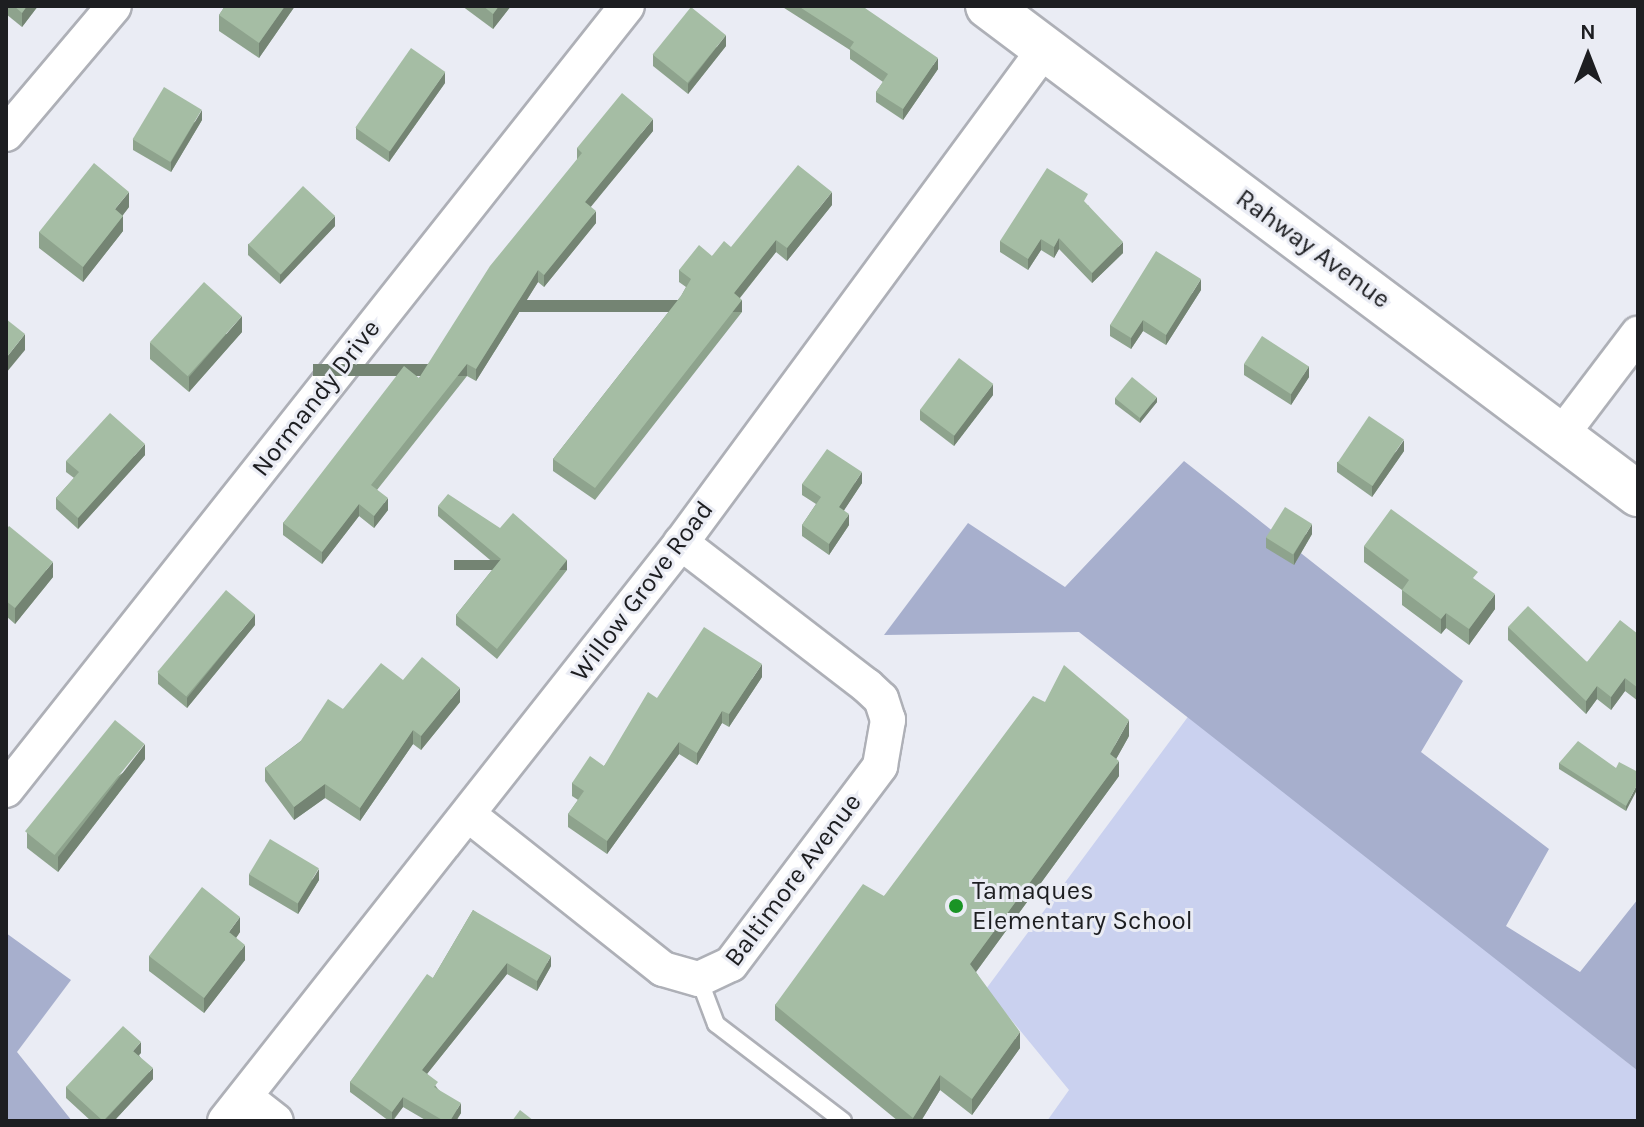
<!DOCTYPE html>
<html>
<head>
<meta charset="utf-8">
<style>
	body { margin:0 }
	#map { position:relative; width:1644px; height:1127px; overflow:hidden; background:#eaecf4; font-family:Karla,sans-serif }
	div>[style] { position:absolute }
	.green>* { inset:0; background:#cad1ef }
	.forest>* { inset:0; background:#a7afcd }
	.roads { filter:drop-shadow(2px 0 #aeb0b7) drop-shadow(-2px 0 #aeb0b7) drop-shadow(0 2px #aeb0b7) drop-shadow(0 -2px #aeb0b7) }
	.lane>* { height:16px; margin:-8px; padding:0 8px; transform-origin:8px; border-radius:8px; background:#fff }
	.street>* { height:34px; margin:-17px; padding:0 17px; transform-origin:17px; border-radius:17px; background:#fff }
	.secondary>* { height:44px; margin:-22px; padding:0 22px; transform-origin:22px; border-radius:22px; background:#fff }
	.wall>* { inset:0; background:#8ea38d }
	.shaded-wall>* { inset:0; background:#748473; transform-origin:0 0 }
	.building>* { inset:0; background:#a5bda4; transform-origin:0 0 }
	.dots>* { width:22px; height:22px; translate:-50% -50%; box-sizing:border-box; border:4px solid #eaecf4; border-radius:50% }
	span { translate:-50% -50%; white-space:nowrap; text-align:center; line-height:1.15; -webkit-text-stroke:6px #eaecf4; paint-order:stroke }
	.street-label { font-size:26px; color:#1d1e21 }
	.poi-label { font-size:26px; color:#1d1e21 }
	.left { translate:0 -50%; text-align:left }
	.frame { position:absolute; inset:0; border:8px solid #1d1e21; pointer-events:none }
	.north { position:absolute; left:1548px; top:16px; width:80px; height:80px; -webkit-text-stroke:6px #eaecf4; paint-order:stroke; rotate:0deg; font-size:22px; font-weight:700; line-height:32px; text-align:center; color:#1d1e21 }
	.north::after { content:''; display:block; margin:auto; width:28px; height:36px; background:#1d1e21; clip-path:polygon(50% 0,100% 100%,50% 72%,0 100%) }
</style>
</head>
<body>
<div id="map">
	<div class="green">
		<i style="clip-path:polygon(1190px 714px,1638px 1071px,1638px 1121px,1047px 1121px,1069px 1090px,986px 989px)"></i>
	</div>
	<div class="forest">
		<i style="clip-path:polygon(1184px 461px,1463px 681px,1421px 752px,1549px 849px,1506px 926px,1580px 972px,1638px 899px,1638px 1071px,1079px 632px,884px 635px,968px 523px,1065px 587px)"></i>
		<i style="clip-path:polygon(6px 933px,71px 980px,17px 1052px,72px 1121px,6px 1121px)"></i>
	</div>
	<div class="roads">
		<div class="lane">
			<i style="left:699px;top:979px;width:48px;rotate:69.3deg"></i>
			<i style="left:716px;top:1024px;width:160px;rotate:37.4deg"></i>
		</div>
		<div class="street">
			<i style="left:6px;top:134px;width:167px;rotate:-49.8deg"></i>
			<i style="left:1562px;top:434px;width:126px;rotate:-52.8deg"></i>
			<i style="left:6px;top:790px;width:1000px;rotate:-51.62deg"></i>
			<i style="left:470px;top:816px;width:246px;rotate:38.4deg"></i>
			<i style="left:663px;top:969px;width:37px;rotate:16deg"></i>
			<i style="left:699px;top:979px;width:35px;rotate:-25deg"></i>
			<i style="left:731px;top:964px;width:248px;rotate:-53deg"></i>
			<i style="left:880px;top:766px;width:47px;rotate:-80.1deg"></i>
			<i style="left:888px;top:720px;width:22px;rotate:-108deg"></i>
			<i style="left:881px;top:699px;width:19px;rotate:-137deg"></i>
			<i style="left:867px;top:686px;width:235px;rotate:-142.4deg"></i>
			<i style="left:245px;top:1097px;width:39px;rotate:38deg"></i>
			<i style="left:225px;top:1121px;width:736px;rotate:-51.73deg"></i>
			<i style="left:681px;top:543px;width:612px;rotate:-53.64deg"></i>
		</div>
		<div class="secondary">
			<i style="left:988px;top:6px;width:813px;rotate:36.9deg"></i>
		</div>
	</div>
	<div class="wall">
		<i style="clip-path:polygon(6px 6px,38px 6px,22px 27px,6px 14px)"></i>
		<i style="clip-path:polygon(225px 6px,295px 6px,259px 58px,219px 31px,219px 15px)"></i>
		<i style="clip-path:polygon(462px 6px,511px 6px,493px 29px)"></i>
		<i style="clip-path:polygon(781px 6px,862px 6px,938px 69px,903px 120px,876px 102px,876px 92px,883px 82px,850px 59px,850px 50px)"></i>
		<i style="clip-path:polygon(726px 46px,688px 94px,653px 66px,653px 55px)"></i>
		<i style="clip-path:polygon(445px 83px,389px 162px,356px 139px,356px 128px)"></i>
		<i style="clip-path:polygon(202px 120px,171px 172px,133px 150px,133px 139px)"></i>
		<i style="clip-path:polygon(653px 131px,590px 207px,596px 223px,544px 287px,538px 282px,476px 381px,467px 376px,377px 490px,388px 510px,374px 528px,359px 516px,322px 564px,283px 535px,283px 523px,419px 378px,577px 160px,577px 148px)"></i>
		<i style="clip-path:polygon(832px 205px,787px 261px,776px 252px,740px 298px,742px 312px,595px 500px,553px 471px,553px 459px,681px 296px,686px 287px,679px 282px,679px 270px)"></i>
		<i style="clip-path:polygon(1088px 205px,1123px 253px,1092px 283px,1059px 249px,1054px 258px,1041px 250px,1028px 270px,1000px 252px,1000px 241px)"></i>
		<i style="clip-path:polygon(129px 207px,123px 215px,123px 231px,83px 282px,39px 248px,39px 232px)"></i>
		<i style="clip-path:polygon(335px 226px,280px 284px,248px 255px,248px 244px)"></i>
		<i style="clip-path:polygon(1201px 290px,1166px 345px,1143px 331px,1131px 349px,1110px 336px,1110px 325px)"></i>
		<i style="clip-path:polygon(242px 332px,189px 392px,150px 359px,150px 343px)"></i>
		<i style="clip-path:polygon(1244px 364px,1309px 377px,1291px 405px,1244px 375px)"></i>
		<i style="clip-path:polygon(993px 395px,954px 446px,920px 420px,920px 410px)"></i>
		<i style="clip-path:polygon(1115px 398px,1157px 402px,1140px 423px,1115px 404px)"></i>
		<i style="clip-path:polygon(1404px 451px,1372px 497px,1337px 472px,1337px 462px)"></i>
		<i style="clip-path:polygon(145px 455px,78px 529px,56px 509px,56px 498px,74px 478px,66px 472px,66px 461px)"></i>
		<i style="clip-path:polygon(862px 483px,844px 510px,849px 525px,829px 555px,802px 536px,802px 525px,816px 504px,802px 495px,802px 484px)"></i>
		<i style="clip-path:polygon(438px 506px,567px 570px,497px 659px,456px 625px,456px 615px,496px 565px,438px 516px)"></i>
		<i style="clip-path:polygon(6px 530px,53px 577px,15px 624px,6px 616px)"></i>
		<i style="clip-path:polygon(1312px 534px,1294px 565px,1266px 548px,1266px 537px)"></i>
		<i style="clip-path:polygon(1364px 546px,1478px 582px,1495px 609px,1469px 645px,1446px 628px,1441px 634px,1402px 605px,1402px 590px,1364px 562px)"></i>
		<i style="clip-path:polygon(255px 625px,187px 708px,158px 684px,158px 673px)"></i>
		<i style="clip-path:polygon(1508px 627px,1587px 662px,1638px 634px,1638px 701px,1625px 691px,1611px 710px,1597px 699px,1586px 714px,1508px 640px)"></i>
		<i style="clip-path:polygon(762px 677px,729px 727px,722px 723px,697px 765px,679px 754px,607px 854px,568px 827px,568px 814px,578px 800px,572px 796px,572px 783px,604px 766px,657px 698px)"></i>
		<i style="clip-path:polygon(403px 680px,460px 702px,421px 750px,413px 744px,360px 821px,325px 798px,294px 820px,265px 781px,265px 768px,343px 709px)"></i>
		<i style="clip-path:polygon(1129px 736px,1116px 759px,1119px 776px,976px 972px,1020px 1048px,972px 1115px,940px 1090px,921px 1121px,898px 1121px,775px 1020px,775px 1005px,884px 896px)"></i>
		<i style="clip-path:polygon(145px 759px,58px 872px,27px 848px,27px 833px)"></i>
		<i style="clip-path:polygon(1559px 763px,1638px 772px,1626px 811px,1559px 769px)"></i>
		<i style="clip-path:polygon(249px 874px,319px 880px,298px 914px,249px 885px)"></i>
		<i style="clip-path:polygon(473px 910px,551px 966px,537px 991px,507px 974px,427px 1074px,438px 1089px,461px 1113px,456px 1121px,427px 1121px,403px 1107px,393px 1121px,389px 1121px,350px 1092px,350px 1082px,433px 978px)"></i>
		<i style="clip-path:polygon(240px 932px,236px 938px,245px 960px,204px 1013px,149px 971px,149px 956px)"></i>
		<i style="clip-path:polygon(141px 1053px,139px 1055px,153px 1079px,114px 1121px,91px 1121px,66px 1098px,66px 1087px)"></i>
	</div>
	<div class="shaded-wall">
		<i style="clip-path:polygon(27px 6px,38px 6px,22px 27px,22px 13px)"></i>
		<i style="clip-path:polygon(285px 6px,295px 6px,259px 58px,259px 43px)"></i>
		<i style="clip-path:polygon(499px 6px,511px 6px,493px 29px,493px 14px)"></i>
		<i style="clip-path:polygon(726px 35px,726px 46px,688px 94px,688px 84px)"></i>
		<i style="clip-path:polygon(938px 58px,938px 69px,903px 120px,903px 109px)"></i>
		<i style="clip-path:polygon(445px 72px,445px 83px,389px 162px,389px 151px)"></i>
		<i style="clip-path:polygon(202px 110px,202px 120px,171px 172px,171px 162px)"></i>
		<i style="clip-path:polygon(653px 119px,653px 131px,585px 214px,585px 202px)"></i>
		<i style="clip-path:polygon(129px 192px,129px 207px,115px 225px,115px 209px)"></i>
		<i style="clip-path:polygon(832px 192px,832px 205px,787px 261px,787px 248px)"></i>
		<i style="clip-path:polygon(596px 211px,596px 223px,544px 287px,544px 275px)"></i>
		<i style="clip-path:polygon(123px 216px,123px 231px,83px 282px,83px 267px)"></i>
		<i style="clip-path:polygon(335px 216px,335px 226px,280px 284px,280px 274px)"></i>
		<i style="clip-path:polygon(1059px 238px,1059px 249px,1054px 258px,1054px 247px)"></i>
		<i style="clip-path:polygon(1041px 239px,1041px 250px,1028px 270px,1028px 259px)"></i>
		<i style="clip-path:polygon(776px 240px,776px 252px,734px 305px,734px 293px)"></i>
		<i style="clip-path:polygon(1123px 242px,1123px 253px,1092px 283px,1092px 273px)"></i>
		<i style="clip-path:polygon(538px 270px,538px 282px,476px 381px,476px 369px)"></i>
		<i style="clip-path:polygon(1201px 279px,1201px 290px,1166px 345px,1166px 335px)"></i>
		<i style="left:742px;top:300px;width:12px;height:239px;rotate:90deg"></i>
		<i style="clip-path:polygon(242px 316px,242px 332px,189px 392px,189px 377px)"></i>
		<i style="clip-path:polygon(1143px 320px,1143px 331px,1131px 349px,1131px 338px)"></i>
		<i style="clip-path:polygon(25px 334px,25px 350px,6px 373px,6px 358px)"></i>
		<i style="left:467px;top:364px;width:12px;height:154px;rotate:90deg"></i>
		<i style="clip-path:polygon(1309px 366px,1309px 377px,1291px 405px,1291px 394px)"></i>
		<i style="clip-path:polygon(993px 384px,993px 395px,954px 446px,954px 435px)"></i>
		<i style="clip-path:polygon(1157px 397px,1157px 402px,1140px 423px,1140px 418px)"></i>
		<i style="clip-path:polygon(1404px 440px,1404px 451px,1372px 497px,1372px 486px)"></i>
		<i style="clip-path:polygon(145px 444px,145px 455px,78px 529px,78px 518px)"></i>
		<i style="clip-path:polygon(862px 472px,862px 483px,839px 518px,839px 507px)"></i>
		<i style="clip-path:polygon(388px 498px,388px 510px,374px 528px,374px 516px)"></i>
		<i style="clip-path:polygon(359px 504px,359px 516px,322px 564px,322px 552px)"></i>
		<i style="clip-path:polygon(849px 514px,849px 525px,829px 555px,829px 544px)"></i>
		<i style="clip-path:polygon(1312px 524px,1312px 534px,1294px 565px,1294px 554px)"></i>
		<i style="left:567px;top:560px;width:10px;height:113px;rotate:90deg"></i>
		<i style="clip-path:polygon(53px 562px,53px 577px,15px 624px,15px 608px)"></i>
		<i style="clip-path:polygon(1495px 594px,1495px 609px,1469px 645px,1469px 629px)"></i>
		<i style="clip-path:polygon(1446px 613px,1446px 628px,1441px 634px,1441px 619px)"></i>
		<i style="clip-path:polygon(255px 614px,255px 625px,187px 708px,187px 698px)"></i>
		<i style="clip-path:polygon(762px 664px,762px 677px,729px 727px,729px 714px)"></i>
		<i style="clip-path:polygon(1625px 678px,1625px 691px,1611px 710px,1611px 697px)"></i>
		<i style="clip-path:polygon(1597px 686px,1597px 699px,1586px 714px,1586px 701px)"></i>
		<i style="clip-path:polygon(460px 688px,460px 702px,421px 750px,421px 736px)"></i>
		<i style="clip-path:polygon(722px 711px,722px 723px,697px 765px,697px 753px)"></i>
		<i style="clip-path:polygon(1129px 720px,1129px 736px,1110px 770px,1110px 754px)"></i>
		<i style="clip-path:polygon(413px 730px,413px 744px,360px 821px,360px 808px)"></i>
		<i style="clip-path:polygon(679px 742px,679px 754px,607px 854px,607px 841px)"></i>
		<i style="clip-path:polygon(145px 744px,145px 759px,58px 872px,58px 857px)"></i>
		<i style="clip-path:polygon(1119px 761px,1119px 776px,970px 980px,970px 964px)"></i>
		<i style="clip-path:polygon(1638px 783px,1638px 788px,1626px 811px,1626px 806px)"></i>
		<i style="clip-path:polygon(325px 784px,325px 798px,294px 820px,294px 807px)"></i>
		<i style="clip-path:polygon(319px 869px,319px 880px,298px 914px,298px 903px)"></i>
		<i style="clip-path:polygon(240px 917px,240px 932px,229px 948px,229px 932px)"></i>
		<i style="clip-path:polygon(245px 945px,245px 960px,204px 1013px,204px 998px)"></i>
		<i style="clip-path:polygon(551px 956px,551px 966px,537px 991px,537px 981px)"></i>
		<i style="clip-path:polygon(507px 963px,507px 974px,422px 1080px,422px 1070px)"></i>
		<i style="clip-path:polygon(1020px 1032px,1020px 1048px,972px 1115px,972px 1099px)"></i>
		<i style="clip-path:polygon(141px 1042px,141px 1053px,133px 1061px,133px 1051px)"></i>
		<i style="clip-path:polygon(153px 1068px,153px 1079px,114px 1121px,104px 1121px)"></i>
		<i style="clip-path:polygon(940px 1075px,940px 1090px,921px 1121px,913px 1121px,913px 1118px)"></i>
		<i style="clip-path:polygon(403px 1097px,403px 1107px,392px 1121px,392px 1112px)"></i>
		<i style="clip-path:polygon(461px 1103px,461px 1113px,456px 1121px,450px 1121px)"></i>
	</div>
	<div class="building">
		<i style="clip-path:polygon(14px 6px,27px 6px,22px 13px)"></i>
		<i style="clip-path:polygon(225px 6px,285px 6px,259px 43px,219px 15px)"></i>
		<i style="clip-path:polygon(483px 6px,499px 6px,493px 14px)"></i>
		<i style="clip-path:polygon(798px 6px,862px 6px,938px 58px,903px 109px,876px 92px,888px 74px,850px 48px,854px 42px)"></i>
		<i style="left:691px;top:7px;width:45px;height:61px;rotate:39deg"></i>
		<i style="left:411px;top:48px;width:42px;height:97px;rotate:35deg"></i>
		<i style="left:164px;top:87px;width:44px;height:61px;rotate:31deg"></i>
		<i style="clip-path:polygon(622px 93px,653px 119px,585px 202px,596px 211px,544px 275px,538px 270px,476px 369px,467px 364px,371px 485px,388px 498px,374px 516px,359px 504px,322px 552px,283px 523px,404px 366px,419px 378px,490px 266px,582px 153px,577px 148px)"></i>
		<i style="clip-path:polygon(94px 163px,129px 192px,115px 209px,123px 216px,83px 267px,39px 232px)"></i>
		<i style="clip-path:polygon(798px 165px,832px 192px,787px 248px,776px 240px,734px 293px,742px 300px,595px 488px,553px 459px,681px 296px,691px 279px,679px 270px,699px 245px,712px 256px,724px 241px,731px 247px)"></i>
		<i style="clip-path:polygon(1047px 168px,1088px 194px,1084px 201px,1123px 242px,1092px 273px,1059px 238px,1054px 247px,1041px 239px,1028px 259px,1000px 241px)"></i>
		<i style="left:303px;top:186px;width:44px;height:80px;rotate:43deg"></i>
		<i style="clip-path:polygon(1156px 251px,1201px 279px,1166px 335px,1143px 320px,1131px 338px,1110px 325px)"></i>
		<i style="left:204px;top:282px;width:51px;height:81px;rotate:42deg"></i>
		<i style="clip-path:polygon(6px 319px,25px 334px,6px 358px)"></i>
		<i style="left:1262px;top:336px;width:56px;height:33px;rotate:33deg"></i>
		<i style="left:959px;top:358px;width:43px;height:65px;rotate:37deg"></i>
		<i style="left:1132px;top:377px;width:32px;height:27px;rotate:39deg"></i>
		<i style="clip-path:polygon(110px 413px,145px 444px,78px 518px,56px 498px,79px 472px,66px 461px)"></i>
		<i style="left:1369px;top:416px;width:42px;height:56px;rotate:34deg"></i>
		<i style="clip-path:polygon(827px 449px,862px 472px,839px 507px,849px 514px,829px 544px,802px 525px,821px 497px,802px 484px)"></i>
		<i style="clip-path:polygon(448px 494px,500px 528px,513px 513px,567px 560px,497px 649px,456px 615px,501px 559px,438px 506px)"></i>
		<i style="left:1285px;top:507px;width:32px;height:36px;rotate:32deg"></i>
		<i style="clip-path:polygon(1391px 509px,1478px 572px,1473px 578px,1495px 594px,1469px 629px,1446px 613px,1441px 619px,1402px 590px,1409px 580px,1364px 546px)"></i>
		<i style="clip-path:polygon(9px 526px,53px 562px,15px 608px,6px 601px,6px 530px)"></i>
		<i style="left:226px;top:590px;width:38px;height:107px;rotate:40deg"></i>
		<i style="clip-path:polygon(1528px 606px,1587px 662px,1620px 620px,1638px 634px,1638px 688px,1625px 678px,1611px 697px,1597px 686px,1586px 701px,1508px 627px)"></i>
		<i style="clip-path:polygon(704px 627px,762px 664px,729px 714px,722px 711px,697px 753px,679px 742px,607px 841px,568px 814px,584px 791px,572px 783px,590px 756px,604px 766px,648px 692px,657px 698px)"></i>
		<i style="clip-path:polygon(422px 657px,460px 688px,421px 736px,413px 730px,360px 808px,325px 784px,294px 807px,265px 768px,300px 742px,328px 699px,343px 709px,381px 663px,403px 680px)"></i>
		<i style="clip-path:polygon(1064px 665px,1129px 720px,1110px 754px,1119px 761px,970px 964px,1020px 1032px,972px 1099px,940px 1075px,913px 1118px,775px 1005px,863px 884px,884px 896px,1033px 696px,1045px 702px)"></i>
		<i style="left:115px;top:720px;width:38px;height:143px;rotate:39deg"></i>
		<i style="clip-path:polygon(1578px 741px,1616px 768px,1619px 762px,1638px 772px,1638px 783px,1626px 806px,1559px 763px)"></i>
		<i style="left:270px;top:839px;width:57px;height:41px;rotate:31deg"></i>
		<i style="clip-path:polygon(202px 887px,240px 917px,229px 932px,245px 945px,204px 998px,149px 956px)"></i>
		<i style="clip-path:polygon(473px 910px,551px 956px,537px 981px,507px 963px,422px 1070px,438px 1082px,434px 1087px,461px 1103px,450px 1121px,444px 1121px,403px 1097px,392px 1112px,350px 1082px,427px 974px,433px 978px)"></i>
		<i style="clip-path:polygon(123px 1026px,141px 1042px,133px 1051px,153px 1068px,103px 1121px,66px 1087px)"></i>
		<i style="clip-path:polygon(520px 1110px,534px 1121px,512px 1121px)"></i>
	</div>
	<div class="dots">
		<i style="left:956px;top:906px;background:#1a9425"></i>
	</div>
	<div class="street-label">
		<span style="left:1313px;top:249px;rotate:36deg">Rahway Avenue</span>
		<span style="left:316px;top:398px;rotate:-52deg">Normandy Drive</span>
		<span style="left:642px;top:591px;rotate:-53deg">Willow Grove Road</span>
		<span style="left:793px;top:880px;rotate:-53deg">Baltimore Avenue</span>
	</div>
	<div class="poi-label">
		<span class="left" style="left:972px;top:906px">Tamaques<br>Elementary School</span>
	</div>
	<div class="frame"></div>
	<div class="north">N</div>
</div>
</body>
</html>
